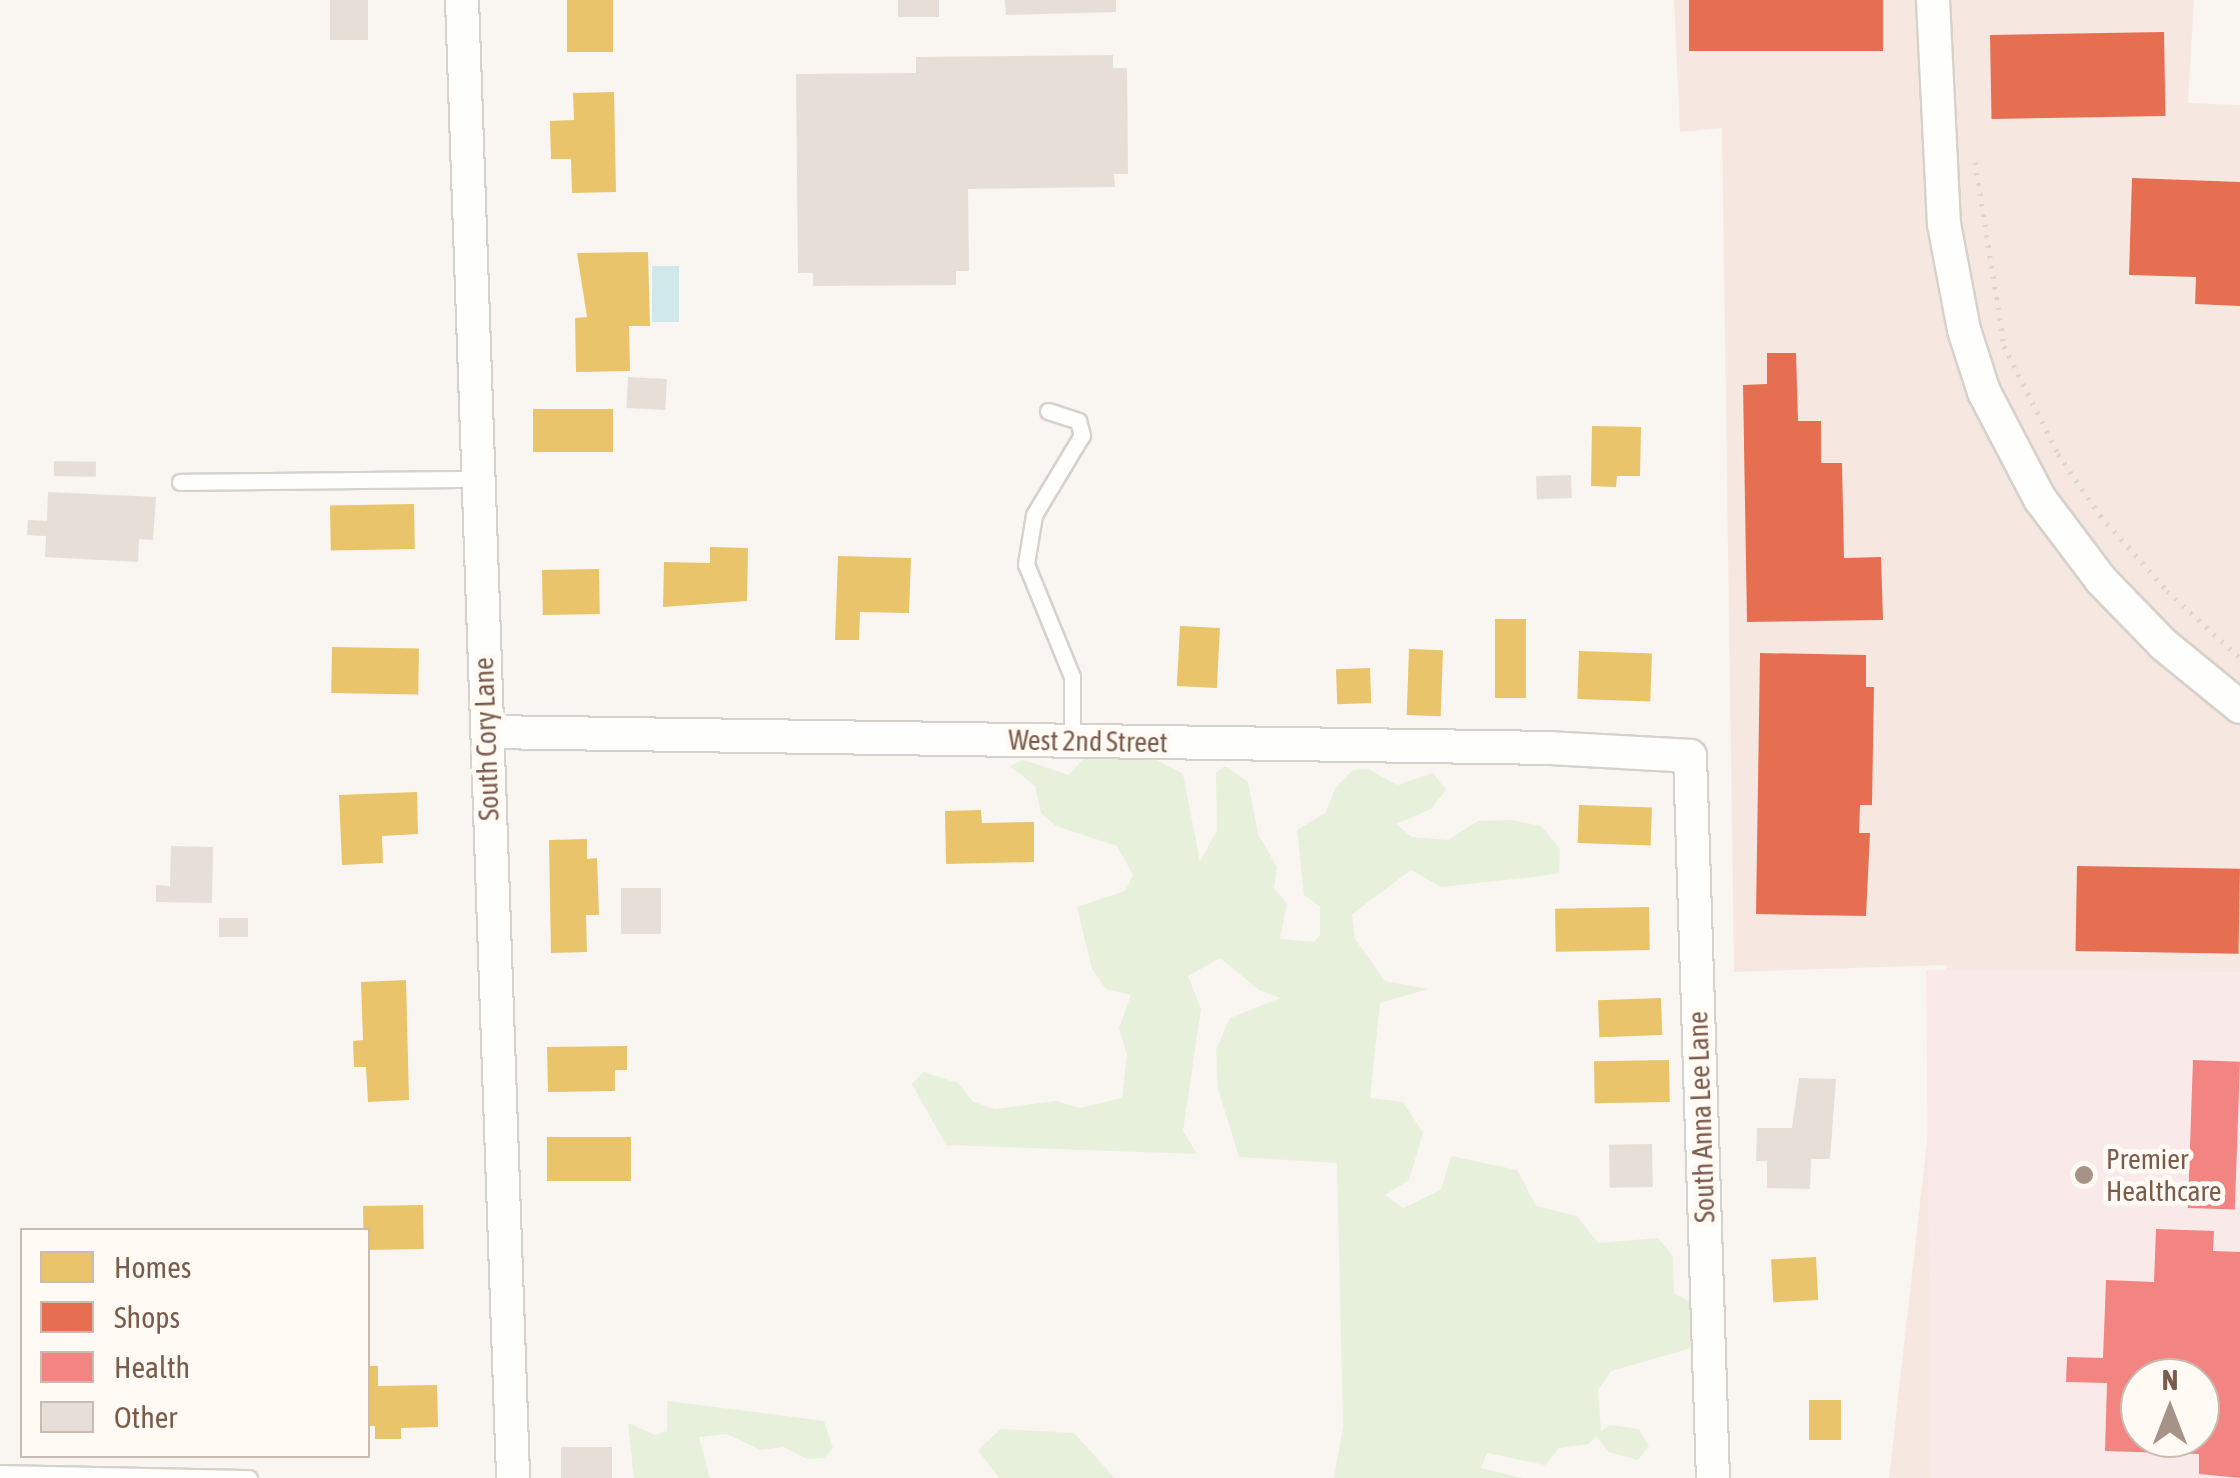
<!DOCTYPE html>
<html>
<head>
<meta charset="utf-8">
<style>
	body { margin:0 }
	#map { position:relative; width:2240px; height:1478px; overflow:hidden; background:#f9f5f0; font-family:"Asap Condensed",sans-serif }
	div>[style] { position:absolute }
	.commercial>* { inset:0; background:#f6e8e1 }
	.medical>* { inset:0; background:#fae9e9 }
	.green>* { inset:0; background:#e7f0db }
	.water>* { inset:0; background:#d0e8ea; transform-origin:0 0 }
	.homes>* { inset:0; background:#e9c46a; transform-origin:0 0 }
	.shops>* { inset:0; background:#e76f51; transform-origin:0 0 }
	.health>* { inset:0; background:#f28482; transform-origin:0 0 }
	.building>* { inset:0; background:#e6ded7; transform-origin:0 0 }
	.path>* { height:5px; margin-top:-2.5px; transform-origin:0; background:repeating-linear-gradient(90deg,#dcd5d0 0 2.5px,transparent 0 10.5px) }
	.roads { filter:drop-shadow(2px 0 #d7d1cb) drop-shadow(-2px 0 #d7d1cb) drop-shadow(0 2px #d7d1cb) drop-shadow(0 -2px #d7d1cb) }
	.lane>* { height:15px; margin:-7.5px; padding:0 7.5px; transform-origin:7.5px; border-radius:7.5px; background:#fefefd }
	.street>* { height:32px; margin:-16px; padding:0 16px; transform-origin:16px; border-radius:16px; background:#fefefd }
	.dots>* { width:28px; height:28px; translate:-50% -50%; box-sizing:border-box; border:5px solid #fffaf3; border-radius:50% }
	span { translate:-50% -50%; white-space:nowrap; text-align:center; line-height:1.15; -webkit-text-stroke:10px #fffaf3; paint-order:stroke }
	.street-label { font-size:28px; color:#7a5c4d }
	.poi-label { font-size:28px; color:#7a5c4d }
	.left { translate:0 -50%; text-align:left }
	.legend { position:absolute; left:20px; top:1228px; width:350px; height:230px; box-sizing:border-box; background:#fffaf3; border:2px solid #cabbb1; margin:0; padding:12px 18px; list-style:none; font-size:30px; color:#7a5c4d }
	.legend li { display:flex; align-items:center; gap:20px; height:50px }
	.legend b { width:50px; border:2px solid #cabbb1 }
	.north { position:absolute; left:2120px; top:1358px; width:100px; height:100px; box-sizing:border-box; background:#fffaf3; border:2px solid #cabbb1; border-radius:50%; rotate:0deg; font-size:28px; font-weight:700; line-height:40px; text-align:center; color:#7a5c4d }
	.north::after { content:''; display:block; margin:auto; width:35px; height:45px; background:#a69286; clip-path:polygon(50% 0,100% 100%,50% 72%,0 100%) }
</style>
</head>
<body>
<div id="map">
	<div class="commercial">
		<i style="clip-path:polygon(evenodd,1674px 0,2194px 0,2188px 103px,2240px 105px,2240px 1478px,1889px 1478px,1947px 965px,1734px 972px,1722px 128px,1680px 132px,1674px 0,2140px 1378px,2200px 1378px,2200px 1438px,2140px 1438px,2140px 1378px)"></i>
	</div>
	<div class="medical">
		<i style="clip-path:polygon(evenodd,1926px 970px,2240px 972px,2240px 1478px,1931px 1478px,1926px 970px,2140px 1378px,2200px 1378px,2200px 1438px,2140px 1438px,2140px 1378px)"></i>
	</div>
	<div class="green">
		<i style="clip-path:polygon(1083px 759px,1155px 759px,1183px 774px,1200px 862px,1217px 830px,1216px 773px,1225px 766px,1248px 782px,1258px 834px,1277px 867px,1274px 889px,1287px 903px,1280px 939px,1314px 942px,1320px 935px,1320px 906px,1304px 895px,1297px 830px,1325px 813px,1336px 787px,1353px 770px,1368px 769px,1397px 785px,1433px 773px,1446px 790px,1431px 809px,1396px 824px,1412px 837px,1448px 840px,1478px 821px,1512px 820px,1541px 826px,1560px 849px,1559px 873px,1534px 877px,1441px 887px,1411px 870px,1352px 914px,1355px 939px,1385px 981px,1428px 989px,1380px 1003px,1370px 1098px,1403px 1102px,1423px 1133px,1409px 1180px,1385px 1195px,1403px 1208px,1441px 1190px,1451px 1156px,1517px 1170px,1536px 1206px,1577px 1216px,1598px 1243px,1658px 1238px,1673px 1256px,1674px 1293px,1718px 1318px,1688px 1349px,1611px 1371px,1598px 1390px,1601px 1432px,1609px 1425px,1639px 1429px,1649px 1446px,1638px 1460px,1609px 1452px,1596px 1436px,1589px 1444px,1559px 1448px,1545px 1465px,1487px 1453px,1481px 1468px,1522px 1478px,1334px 1478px,1343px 1427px,1337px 1163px,1239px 1157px,1218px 1089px,1216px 1050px,1230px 1018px,1280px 998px,1259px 990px,1220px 958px,1188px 976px,1201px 1009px,1183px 1131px,1197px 1154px,946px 1145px,912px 1084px,923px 1072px,958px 1083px,973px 1102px,995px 1109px,1056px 1101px,1080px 1108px,1122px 1098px,1127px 1055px,1119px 1028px,1131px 995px,1106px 989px,1092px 969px,1077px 907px,1125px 891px,1133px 875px,1117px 846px,1056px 826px,1041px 813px,1035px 786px,1010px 766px,1023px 760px,1069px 775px)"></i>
		<i style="clip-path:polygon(667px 1401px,824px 1421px,833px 1448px,824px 1458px,807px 1459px,784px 1447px,761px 1450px,727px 1434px,699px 1437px,710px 1478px,634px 1478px,628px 1423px,655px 1435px,667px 1431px)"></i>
		<i style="clip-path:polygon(1001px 1429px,1074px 1433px,1115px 1478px,999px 1478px,978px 1450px)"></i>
	</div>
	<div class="water">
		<i style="left:652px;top:266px;width:27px;height:56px"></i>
	</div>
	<div class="homes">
		<i style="left:567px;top:0;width:46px;height:52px"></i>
		<i style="clip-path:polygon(614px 92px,616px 192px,572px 193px,571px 159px,551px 159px,550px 121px,574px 120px,573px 93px)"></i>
		<i style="clip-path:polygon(648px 252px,650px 326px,629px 326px,630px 371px,576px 372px,575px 318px,587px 317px,577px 253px)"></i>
		<i style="left:613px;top:409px;width:43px;height:80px;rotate:90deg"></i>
		<i style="clip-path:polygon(1592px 426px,1641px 427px,1640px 476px,1617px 476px,1616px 487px,1591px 486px)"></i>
		<i style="left:414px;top:504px;width:45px;height:84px;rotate:89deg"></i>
		<i style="clip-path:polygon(710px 547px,748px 548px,747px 601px,663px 607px,664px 562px,710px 563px)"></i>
		<i style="clip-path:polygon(838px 556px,911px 558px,909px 613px,860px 612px,859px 640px,835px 640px)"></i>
		<i style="left:599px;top:569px;width:45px;height:57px;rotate:89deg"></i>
		<i style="left:1495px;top:619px;width:31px;height:79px"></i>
		<i style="left:1180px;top:626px;width:40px;height:60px;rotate:3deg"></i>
		<i style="left:332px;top:647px;width:87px;height:46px;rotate:1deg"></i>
		<i style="left:1409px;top:649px;width:34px;height:66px;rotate:2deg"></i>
		<i style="left:1579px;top:651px;width:73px;height:48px;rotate:2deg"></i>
		<i style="left:1370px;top:668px;width:35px;height:34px;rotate:88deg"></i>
		<i style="clip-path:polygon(417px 792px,418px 834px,382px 836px,383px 863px,342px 865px,339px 795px)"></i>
		<i style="left:1579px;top:805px;width:73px;height:38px;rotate:2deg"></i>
		<i style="clip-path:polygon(981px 810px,982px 823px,1034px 822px,1034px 862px,946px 864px,945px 811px)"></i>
		<i style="clip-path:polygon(587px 839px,587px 859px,597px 858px,599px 915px,586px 915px,587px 952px,551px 953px,549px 840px)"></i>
		<i style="left:1649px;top:907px;width:43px;height:94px;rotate:89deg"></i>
		<i style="clip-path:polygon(406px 980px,409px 1100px,368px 1102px,366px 1067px,354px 1067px,353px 1041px,363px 1040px,361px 982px)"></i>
		<i style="left:1661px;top:998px;width:37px;height:63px;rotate:88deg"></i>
		<i style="clip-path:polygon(627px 1046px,627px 1070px,615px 1070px,615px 1091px,548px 1092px,547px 1047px)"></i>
		<i style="left:1669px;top:1060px;width:42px;height:75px;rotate:89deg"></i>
		<i style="left:631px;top:1137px;width:44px;height:84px;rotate:90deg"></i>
		<i style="left:423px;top:1205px;width:44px;height:60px;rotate:89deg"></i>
		<i style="left:1816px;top:1257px;width:43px;height:45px;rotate:87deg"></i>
		<i style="clip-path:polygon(368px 1366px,378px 1366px,378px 1386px,437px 1385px,438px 1427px,401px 1428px,401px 1439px,375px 1439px,375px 1426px,368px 1426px)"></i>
		<i style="left:1809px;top:1400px;width:32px;height:40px"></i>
	</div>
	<div class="shops">
		<i style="left:1689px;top:0;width:194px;height:51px"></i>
		<i style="left:2164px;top:32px;width:84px;height:174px;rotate:89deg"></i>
		<i style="clip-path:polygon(2132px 178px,2240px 182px,2240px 306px,2195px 304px,2196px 277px,2129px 275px)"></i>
		<i style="clip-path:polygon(1767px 353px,1796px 353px,1798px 421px,1821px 421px,1821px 463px,1842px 463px,1844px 558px,1881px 557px,1883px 620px,1747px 622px,1743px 385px,1767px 384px)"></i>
		<i style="clip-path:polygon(1760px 653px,1866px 655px,1866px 687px,1874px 687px,1872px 805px,1860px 805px,1859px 833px,1870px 833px,1866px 916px,1756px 914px)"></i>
		<i style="left:2077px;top:866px;width:163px;height:85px;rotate:1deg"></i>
	</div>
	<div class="health">
		<i style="left:2193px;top:1060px;width:47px;height:148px;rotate:2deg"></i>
		<i style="clip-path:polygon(evenodd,2156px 1229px,2214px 1231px,2213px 1251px,2240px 1252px,2240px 1478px,2199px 1474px,2199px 1454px,2105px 1451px,2107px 1383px,2066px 1382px,2067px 1357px,2103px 1358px,2106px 1280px,2154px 1282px,2156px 1229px,2140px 1378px,2200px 1378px,2200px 1438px,2140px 1438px,2140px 1378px)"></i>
	</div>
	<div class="building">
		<i style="left:330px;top:0;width:38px;height:40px"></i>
		<i style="left:898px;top:0;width:41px;height:17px"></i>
		<i style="clip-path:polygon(1005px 0,1116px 0,1116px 12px,1006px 15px)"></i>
		<i style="clip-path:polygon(1113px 55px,1113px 68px,1127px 68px,1128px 174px,1114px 174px,1115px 187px,968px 189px,969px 271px,956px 271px,956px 285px,813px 286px,813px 273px,798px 273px,796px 74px,916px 73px,916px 57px)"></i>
		<i style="left:628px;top:377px;width:39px;height:31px;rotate:3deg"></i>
		<i style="left:54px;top:461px;width:42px;height:15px;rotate:1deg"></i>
		<i style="left:1571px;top:475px;width:23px;height:35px;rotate:88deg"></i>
		<i style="clip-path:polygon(48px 492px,156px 497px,153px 540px,139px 539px,138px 562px,45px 557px,46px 536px,27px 535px,28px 520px,47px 521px)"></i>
		<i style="clip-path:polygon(171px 846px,213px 847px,212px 903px,156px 902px,156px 885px,170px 886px)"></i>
		<i style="left:621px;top:888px;width:40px;height:46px"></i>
		<i style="left:248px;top:918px;width:19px;height:29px;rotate:90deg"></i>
		<i style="clip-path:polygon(1799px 1078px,1836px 1079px,1830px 1159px,1811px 1159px,1810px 1189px,1767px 1188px,1767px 1161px,1756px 1161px,1757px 1128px,1792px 1128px)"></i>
		<i style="left:1652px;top:1144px;width:43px;height:43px;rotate:89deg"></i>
		<i style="left:612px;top:1447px;width:31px;height:51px;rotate:90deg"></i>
	</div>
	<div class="path">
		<i style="left:1975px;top:162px;width:186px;rotate:81deg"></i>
		<i style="left:2004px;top:346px;width:121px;rotate:63.4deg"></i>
		<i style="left:2058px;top:454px;width:74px;rotate:55.5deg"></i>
		<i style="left:2100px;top:515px;width:101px;rotate:48.6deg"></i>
		<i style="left:2167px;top:591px;width:99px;rotate:42.5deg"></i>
	</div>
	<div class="roads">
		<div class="lane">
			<i style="left:1048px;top:411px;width:32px;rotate:18deg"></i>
			<i style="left:1078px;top:421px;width:15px;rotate:74deg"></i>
			<i style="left:1082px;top:435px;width:93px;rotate:121deg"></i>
			<i style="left:1034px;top:515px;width:50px;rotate:99.3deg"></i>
			<i style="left:1026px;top:564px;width:122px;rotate:67.8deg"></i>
			<i style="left:1072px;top:677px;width:63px;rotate:90deg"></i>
			<i style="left:180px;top:482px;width:294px;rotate:-0.6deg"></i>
			<i style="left:0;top:1473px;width:249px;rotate:1.2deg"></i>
		</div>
		<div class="street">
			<i style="left:462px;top:0;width:1479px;rotate:88.02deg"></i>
			<i style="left:1933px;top:0;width:224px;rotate:87.2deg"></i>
			<i style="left:1944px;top:224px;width:108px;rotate:79.3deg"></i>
			<i style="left:1964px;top:330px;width:65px;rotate:72.1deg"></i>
			<i style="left:1984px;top:392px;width:121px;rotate:62.4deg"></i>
			<i style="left:2040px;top:499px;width:101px;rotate:53deg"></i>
			<i style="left:2101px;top:580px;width:89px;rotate:45.9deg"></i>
			<i style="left:2163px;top:644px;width:99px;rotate:39.3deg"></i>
			<i style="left:487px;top:732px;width:1062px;rotate:0.86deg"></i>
			<i style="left:1549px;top:748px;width:141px;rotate:3.2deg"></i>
			<i style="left:1690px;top:756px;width:722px;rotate:88.18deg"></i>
		</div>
	</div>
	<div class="dots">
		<i style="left:2084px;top:1175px;background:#a69286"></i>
	</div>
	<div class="street-label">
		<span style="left:486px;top:739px;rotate:-92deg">South Cory Lane</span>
		<span style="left:1088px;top:741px;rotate:1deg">West 2nd Street</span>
		<span style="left:1701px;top:1117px;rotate:-92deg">South Anna Lee Lane</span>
	</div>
	<div class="poi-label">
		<span class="left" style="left:2106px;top:1175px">Premier<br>Healthcare</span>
	</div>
	<ul class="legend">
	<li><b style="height:28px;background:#e9c46a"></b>Homes</li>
	<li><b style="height:28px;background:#e76f51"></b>Shops</li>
	<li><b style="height:28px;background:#f28482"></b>Health</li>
	<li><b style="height:28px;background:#e6ded7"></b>Other</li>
	</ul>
	<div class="north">N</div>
</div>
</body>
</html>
